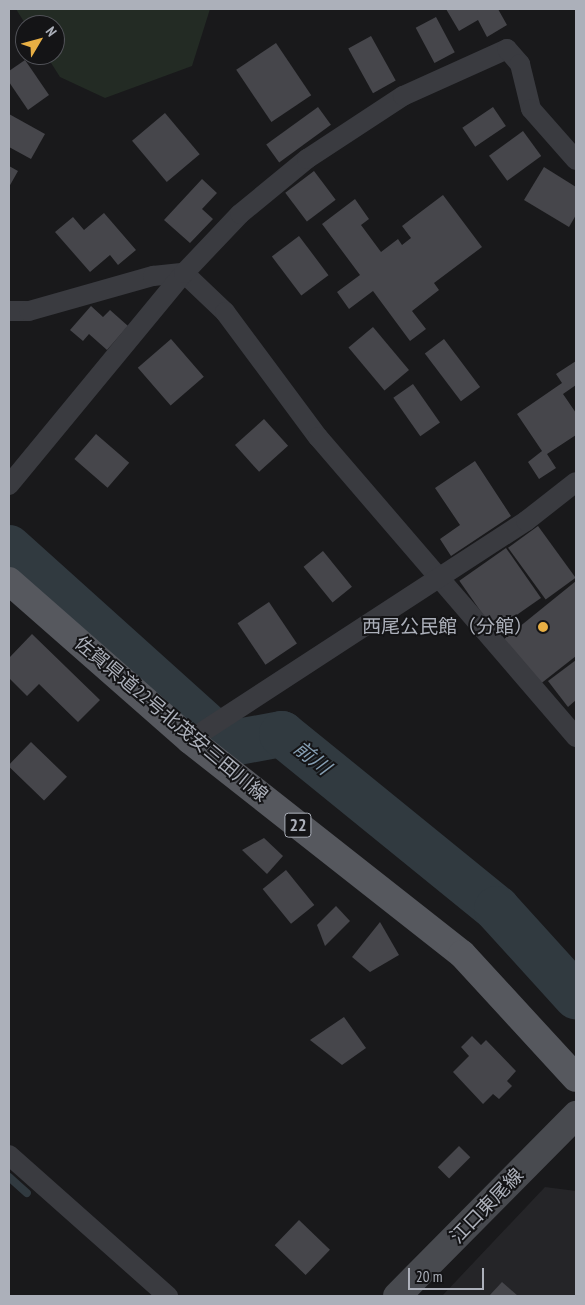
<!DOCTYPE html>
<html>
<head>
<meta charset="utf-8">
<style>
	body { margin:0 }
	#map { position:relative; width:585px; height:1305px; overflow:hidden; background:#19191b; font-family:"PT Sans Narrow","Noto Sans JP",sans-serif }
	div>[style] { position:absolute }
	.built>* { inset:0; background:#252528 }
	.green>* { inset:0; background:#232b24 }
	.stream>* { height:8px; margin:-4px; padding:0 4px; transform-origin:4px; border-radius:4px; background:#313a40 }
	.river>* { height:46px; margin:-23px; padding:0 23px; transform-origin:23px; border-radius:23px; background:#313a40 }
	.building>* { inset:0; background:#46464b; transform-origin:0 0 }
	.minor>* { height:20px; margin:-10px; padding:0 10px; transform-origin:10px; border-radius:10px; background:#3a3b40 }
	.secondary>* { height:28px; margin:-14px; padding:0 14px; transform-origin:14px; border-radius:14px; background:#484a4f }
	.primary>* { height:28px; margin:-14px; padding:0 14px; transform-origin:14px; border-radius:14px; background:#56585e }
	.dots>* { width:14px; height:14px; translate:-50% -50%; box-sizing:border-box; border:2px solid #141416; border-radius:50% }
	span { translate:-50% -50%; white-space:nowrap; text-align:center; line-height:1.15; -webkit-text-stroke:4px #141416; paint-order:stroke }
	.shield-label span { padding:1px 4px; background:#141416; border:1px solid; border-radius:4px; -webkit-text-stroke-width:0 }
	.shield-label { font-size:18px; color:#acb0ba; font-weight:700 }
	.poi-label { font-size:19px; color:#acb0ba }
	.right { translate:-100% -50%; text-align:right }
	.street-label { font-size:19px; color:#acb0ba }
	.water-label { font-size:20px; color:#859eb2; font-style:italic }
	.frame { position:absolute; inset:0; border:10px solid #acb0ba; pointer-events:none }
	.north { position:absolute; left:15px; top:15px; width:50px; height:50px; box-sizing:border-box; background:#141416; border:1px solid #515258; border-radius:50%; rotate:53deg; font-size:14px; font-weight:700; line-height:20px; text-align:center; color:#acb0ba }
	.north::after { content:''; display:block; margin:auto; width:18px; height:22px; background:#e8af44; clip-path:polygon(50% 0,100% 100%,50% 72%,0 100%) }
	.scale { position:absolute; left:408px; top:1268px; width:76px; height:22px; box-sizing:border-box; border:2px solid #acb0ba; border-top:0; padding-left:6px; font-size:15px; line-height:18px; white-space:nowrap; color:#acb0ba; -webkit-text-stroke:4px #141416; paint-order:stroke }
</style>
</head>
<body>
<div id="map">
	<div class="built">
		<i style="clip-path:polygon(545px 1187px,576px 1191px,576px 1296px,442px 1296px)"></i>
	</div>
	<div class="green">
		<i style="clip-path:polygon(16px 9px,210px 9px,192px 66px,105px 98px,60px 77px,46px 55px,55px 55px,55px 25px,26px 25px)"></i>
	</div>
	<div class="stream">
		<i style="left:9px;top:1177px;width:24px;rotate:42deg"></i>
	</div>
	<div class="river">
		<i style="left:9px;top:548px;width:293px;rotate:42deg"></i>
		<i style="left:227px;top:744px;width:56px;rotate:-10.3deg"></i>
		<i style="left:282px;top:734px;width:277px;rotate:39.1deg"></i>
		<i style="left:497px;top:909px;width:118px;rotate:47.8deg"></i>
	</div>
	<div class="building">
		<i style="clip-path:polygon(446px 9px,498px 9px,507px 25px,487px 37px,478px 20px,459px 31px)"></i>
		<i style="left:436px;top:17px;width:40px;height:23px;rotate:62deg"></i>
		<i style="left:371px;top:36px;width:51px;height:26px;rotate:61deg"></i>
		<i style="left:276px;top:43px;width:63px;height:48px;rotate:56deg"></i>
		<i style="clip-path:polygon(25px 60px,49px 95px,28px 110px,9px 82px,9px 71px)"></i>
		<i style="left:318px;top:107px;width:22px;height:64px;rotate:54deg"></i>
		<i style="left:493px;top:107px;width:23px;height:37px;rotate:56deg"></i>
		<i style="left:165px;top:113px;width:54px;height:43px;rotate:50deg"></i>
		<i style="clip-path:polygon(9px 114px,45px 134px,31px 159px,9px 147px)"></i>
		<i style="left:523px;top:131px;width:31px;height:42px;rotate:54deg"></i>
		<i style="clip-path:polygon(9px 166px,18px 171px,9px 187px)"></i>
		<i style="clip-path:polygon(544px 167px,576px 187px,576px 215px,569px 227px,524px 200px)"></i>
		<i style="left:314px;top:171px;width:36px;height:36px;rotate:53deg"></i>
		<i style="clip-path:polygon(202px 179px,217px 193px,202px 209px,213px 219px,190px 243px,164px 220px)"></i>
		<i style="clip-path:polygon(443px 195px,482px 247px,434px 283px,439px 290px,412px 311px,426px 329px,410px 341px,373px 291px,349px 309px,337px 292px,360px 275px,322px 224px,355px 199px,369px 219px,361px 225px,381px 252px,398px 239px,402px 245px,411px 238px,402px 226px)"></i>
		<i style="clip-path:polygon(104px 213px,136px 250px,118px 265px,110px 255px,90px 272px,55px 232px,73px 217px,84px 230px)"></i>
		<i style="left:299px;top:236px;width:49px;height:34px;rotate:53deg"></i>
		<i style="clip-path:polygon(91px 306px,103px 317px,110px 310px,128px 326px,107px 350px,89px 334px,83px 341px,70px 330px)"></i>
		<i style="left:373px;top:327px;width:56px;height:32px;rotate:50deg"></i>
		<i style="left:171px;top:339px;width:50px;height:44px;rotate:49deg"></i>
		<i style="left:444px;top:339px;width:60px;height:24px;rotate:53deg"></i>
		<i style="clip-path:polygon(576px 361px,576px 385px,563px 394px,576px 413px,576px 435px,547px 454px,556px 468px,539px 479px,528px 462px,542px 451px,517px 414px,562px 383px,556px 374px)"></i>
		<i style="left:413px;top:384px;width:47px;height:24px;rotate:55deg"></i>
		<i style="left:264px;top:419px;width:36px;height:39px;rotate:48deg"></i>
		<i style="left:96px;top:434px;width:44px;height:33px;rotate:41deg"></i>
		<i style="clip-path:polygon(475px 461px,511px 516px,451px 556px,440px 539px,460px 525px,435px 488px)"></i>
		<i style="left:538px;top:526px;width:64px;height:37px;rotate:54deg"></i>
		<i style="left:506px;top:548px;width:61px;height:57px;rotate:55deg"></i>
		<i style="left:323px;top:551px;width:46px;height:25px;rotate:51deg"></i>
		<i style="clip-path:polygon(576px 581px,576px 656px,539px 685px,503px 640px)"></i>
		<i style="left:269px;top:602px;width:50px;height:38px;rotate:56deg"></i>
		<i style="clip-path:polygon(32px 634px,100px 700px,78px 722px,39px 684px,27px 696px,9px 678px,9px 658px)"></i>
		<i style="clip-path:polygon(576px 660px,576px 700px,568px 707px,548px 681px)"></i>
		<i style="left:31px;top:742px;width:50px;height:33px;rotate:44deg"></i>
		<i style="clip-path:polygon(264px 838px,283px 856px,267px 874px,242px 850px)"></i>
		<i style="left:286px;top:870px;width:45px;height:30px;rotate:51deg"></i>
		<i style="clip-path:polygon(336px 906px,350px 921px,325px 946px,317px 925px)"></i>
		<i style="clip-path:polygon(380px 922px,399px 955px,370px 972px,352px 957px)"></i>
		<i style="clip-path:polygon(344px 1017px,366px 1048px,342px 1065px,310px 1040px)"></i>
		<i style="clip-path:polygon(472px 1036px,481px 1045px,486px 1040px,516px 1071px,507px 1081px,512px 1086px,499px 1099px,493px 1094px,483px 1104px,453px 1072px,469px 1056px,461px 1047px)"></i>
		<i style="left:459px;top:1146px;width:16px;height:30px;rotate:45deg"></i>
		<i style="left:299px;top:1220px;width:43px;height:35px;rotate:44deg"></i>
		<i style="clip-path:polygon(502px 1282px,518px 1296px,489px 1296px)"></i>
	</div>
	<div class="minor">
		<i style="left:9px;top:311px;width:20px"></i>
		<i style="left:29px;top:311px;width:129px;rotate:-15.8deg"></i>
		<i style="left:153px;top:276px;width:31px;rotate:-6deg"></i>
		<i style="left:184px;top:273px;width:57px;rotate:43.6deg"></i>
		<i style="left:225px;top:312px;width:156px;rotate:53.4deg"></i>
		<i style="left:318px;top:437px;width:396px;rotate:49.3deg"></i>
		<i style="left:9px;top:485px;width:275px;rotate:-50.5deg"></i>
		<i style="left:184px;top:273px;width:81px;rotate:-46.5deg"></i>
		<i style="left:240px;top:214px;width:87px;rotate:-39.4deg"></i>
		<i style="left:307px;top:159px;width:115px;rotate:-33.3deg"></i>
		<i style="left:403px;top:96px;width:114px;rotate:-24.3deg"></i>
		<i style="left:507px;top:49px;width:20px;rotate:49deg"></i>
		<i style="left:520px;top:64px;width:46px;rotate:76.3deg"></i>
		<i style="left:531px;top:109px;width:68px;rotate:48.6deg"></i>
		<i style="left:190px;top:740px;width:401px;rotate:-33.1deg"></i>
		<i style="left:526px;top:521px;width:63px;rotate:-38deg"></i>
		<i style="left:9px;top:1155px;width:213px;rotate:41.6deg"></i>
	</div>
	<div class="secondary">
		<i style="left:397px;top:1296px;width:255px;rotate:-45.3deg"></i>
	</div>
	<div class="primary">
		<i style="left:9px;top:581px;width:241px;rotate:41.3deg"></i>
		<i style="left:190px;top:740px;width:346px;rotate:38.2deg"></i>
		<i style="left:462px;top:954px;width:168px;rotate:47.4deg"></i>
	</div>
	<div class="dots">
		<i style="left:543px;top:627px;background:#e8af44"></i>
	</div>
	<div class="shield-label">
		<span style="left:298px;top:825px">22</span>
	</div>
	<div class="poi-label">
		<span class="right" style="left:533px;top:627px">西尾公民館（分館）</span>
	</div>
	<div class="street-label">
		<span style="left:171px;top:719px;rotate:40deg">佐賀県道22号北茂安三田川線</span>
		<span style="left:487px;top:1206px;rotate:-46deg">江口東尾線</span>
	</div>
	<div class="water-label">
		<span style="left:312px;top:758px;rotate:39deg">前川</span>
	</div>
	<div class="frame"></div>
	<div class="north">N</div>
	<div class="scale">20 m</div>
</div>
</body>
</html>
